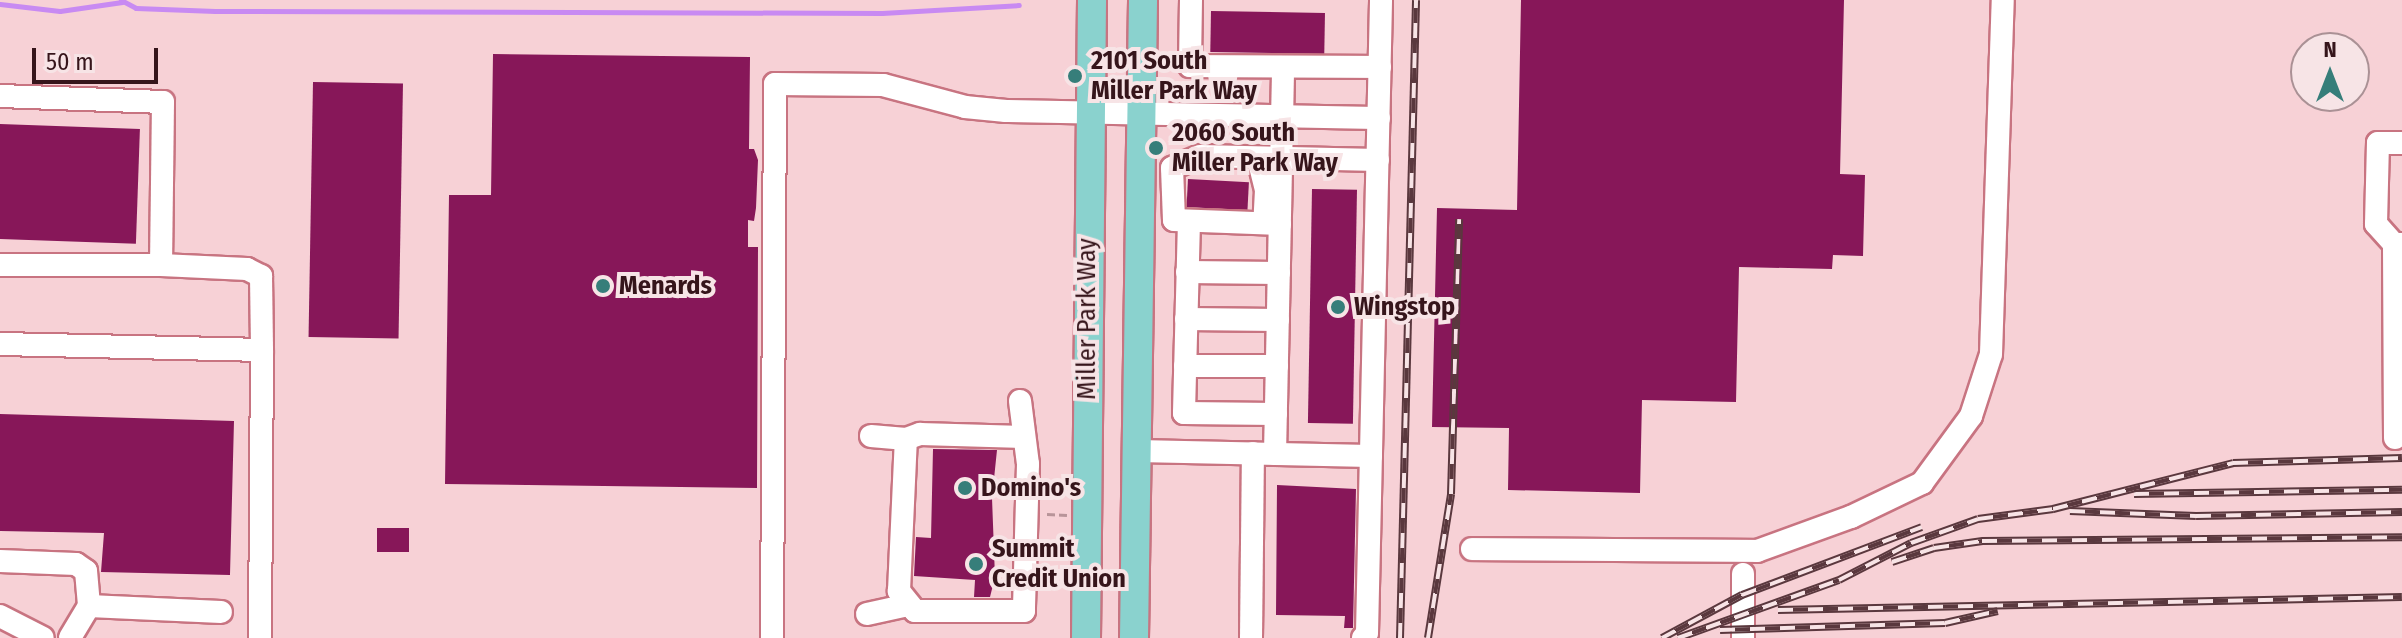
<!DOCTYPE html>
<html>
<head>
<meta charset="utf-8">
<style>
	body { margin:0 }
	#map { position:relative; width:2402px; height:638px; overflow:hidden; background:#f7d1d6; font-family:"Fira Sans Condensed",sans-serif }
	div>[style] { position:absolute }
	.stream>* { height:5px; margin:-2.5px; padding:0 2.5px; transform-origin:2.5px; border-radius:2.5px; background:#c88af2 }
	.building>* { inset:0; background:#871759; transform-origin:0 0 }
	.path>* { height:3px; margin-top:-1.5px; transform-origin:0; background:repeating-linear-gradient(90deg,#b89499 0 8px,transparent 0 12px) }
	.roads { filter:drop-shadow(2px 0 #c87481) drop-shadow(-2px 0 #c87481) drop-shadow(0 2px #c87481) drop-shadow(0 -2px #c87481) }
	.minor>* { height:22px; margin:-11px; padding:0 11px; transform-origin:11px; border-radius:11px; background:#fff }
	.major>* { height:28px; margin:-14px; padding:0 14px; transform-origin:14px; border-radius:14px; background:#8ad2ce }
	.rail>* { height:8px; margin-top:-4px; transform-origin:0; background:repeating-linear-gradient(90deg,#f7e4e6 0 15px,#5a383e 0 30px); box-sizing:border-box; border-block:2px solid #5a383e }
	.dots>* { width:22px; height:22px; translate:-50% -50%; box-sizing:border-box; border:4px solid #f7e4e6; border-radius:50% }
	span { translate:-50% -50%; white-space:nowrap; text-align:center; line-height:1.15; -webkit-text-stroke:8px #f7e4e6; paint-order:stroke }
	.poi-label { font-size:26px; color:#36151b; font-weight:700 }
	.left { translate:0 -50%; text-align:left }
	.street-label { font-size:26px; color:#36151b }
	.north { position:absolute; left:2290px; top:32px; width:80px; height:80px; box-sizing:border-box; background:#f7e4e6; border:2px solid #aa9195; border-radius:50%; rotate:0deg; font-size:22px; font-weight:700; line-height:32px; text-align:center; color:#36151b }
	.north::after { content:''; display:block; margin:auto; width:28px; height:36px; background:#367e7a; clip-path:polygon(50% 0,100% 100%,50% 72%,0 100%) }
	.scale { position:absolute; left:32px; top:48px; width:126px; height:36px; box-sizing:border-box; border:4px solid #36151b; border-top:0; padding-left:10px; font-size:24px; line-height:28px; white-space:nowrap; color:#36151b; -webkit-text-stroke:6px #f7e4e6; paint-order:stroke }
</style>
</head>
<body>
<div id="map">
	<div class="stream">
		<i style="left:121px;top:0;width:17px;rotate:28deg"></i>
		<i style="left:136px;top:8px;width:79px;rotate:2.2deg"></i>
		<i style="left:215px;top:11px;width:667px;rotate:0.17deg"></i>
		<i style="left:882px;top:13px;width:137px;rotate:-3.3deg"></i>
		<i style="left:0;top:4px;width:60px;rotate:6.7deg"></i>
		<i style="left:60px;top:11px;width:63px;rotate:-8.3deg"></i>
	</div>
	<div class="building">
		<i style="clip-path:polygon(1521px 0,1844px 0,1840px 174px,1865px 175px,1863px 256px,1833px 255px,1832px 269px,1739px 267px,1736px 402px,1642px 400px,1640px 493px,1508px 490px,1509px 428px,1432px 427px,1437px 208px,1517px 210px)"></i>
		<i style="left:1211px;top:11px;width:114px;height:41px;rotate:1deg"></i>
		<i style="clip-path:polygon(493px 54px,750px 57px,749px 149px,754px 149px,758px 160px,756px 208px,754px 221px,748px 220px,748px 247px,758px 247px,757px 488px,445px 484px,449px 195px,491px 195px)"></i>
		<i style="left:313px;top:82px;width:90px;height:255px;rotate:1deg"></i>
		<i style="left:0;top:124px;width:140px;height:115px;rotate:2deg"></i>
		<i style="left:1188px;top:179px;width:61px;height:28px;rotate:3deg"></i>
		<i style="left:1312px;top:189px;width:45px;height:234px;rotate:1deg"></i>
		<i style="clip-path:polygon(0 414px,234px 421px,230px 575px,101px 572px,104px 533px,0 531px)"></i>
		<i style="clip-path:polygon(933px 449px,997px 450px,992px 498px,995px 577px,990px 597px,974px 597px,975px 580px,914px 576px,916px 537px,931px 538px)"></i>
		<i style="clip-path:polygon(1277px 485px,1356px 489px,1353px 628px,1344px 628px,1345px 616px,1276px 615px)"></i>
		<i style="left:377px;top:528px;width:32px;height:24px"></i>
	</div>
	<div class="path">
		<i style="left:1047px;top:514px;width:20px;rotate:3deg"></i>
	</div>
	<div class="roads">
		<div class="minor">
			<i style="left:1191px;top:0;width:66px;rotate:90.9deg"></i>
			<i style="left:1190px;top:66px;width:190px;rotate:0.3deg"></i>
			<i style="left:0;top:96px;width:163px;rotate:2.1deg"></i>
			<i style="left:163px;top:102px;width:163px;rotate:90.7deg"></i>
			<i style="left:161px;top:265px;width:161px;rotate:180deg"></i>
			<i style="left:1258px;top:158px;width:33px;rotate:76deg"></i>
			<i style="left:1266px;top:190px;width:33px;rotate:93deg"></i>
			<i style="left:1189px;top:221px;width:192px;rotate:91.5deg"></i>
			<i style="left:1184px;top:413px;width:92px;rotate:0.6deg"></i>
			<i style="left:1280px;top:224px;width:106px;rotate:-177.8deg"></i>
			<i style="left:1174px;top:220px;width:52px;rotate:-92.2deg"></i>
			<i style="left:1172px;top:168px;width:30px;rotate:-23deg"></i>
			<i style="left:1200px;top:156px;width:178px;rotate:1.3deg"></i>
			<i style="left:2394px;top:244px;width:27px;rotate:-132deg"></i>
			<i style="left:2376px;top:224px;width:81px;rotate:-88.6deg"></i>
			<i style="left:2378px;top:143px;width:24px"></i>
			<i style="left:161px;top:265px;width:86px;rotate:2.7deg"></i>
			<i style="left:247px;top:269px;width:16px;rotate:27deg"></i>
			<i style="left:261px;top:276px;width:74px;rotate:89.2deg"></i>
			<i style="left:1187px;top:272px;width:92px;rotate:0.6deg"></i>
			<i style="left:1186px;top:319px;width:92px;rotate:0.6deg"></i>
			<i style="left:0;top:344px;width:262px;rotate:1.3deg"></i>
			<i style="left:262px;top:350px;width:288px;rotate:90.4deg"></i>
			<i style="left:1185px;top:366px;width:92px"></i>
			<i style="left:1020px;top:401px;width:64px;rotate:82.8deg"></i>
			<i style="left:1028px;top:464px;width:147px;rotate:91.6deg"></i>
			<i style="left:1024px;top:611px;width:109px;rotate:180deg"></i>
			<i style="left:915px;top:611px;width:26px;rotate:-129deg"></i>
			<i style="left:899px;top:591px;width:152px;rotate:-87.4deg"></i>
			<i style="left:906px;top:439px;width:15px;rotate:-20deg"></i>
			<i style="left:920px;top:434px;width:104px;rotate:1.7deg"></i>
			<i style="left:871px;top:436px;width:35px;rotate:5deg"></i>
			<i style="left:2395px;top:438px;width:194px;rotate:-90.3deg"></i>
			<i style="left:2394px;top:244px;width:8px"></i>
			<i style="left:1137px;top:451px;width:234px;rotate:1.2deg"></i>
			<i style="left:1275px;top:454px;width:387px;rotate:-88.8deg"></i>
			<i style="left:1472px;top:549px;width:285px;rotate:0.4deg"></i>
			<i style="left:1757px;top:551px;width:100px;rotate:-19.9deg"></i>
			<i style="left:1851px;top:517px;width:79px;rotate:-25.6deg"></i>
			<i style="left:1922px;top:483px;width:83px;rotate:-53.8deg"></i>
			<i style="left:1971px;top:416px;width:65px;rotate:-72.1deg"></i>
			<i style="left:1991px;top:354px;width:354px;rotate:-88.1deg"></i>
			<i style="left:0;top:561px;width:76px;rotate:2.3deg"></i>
			<i style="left:76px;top:564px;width:12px;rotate:35deg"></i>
			<i style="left:86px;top:571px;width:35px;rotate:85deg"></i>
			<i style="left:89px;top:606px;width:37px;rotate:121deg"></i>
			<i style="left:89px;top:606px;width:132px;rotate:2.6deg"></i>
			<i style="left:867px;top:614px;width:42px;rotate:-12.4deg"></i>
			<i style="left:0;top:616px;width:48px;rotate:27.1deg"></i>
			<i style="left:772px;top:638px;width:554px;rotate:-89.69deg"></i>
			<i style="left:775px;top:84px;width:108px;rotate:0.5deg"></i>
			<i style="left:883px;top:85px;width:85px;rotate:15deg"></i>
			<i style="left:965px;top:107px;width:41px;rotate:5.6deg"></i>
			<i style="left:1006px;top:111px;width:373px;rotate:1.1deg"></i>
			<i style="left:1251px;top:638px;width:185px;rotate:-89.4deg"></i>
			<i style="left:1363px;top:638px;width:6px;rotate:-51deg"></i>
			<i style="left:1367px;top:633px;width:633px;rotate:-88.73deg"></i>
			<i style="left:1743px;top:638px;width:64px;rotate:-90deg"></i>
		</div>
		<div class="major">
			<i style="left:1086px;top:638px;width:638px;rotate:-89.46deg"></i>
			<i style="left:1134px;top:638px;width:638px;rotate:-89.19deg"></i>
		</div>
	</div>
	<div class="rail">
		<i style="left:2134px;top:494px;width:268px;rotate:-0.9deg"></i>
		<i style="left:2070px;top:511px;width:126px;rotate:2.3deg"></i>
		<i style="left:2196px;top:516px;width:206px;rotate:-1.1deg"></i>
		<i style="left:1892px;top:562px;width:44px;rotate:-18.4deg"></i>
		<i style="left:1934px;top:548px;width:49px;rotate:-8.3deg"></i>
		<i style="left:1982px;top:541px;width:420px;rotate:-0.5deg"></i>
		<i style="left:1778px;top:610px;width:624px;rotate:-1.19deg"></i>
		<i style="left:1720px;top:630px;width:225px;rotate:-1.8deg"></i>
		<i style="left:1945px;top:623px;width:54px;rotate:-12.8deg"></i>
		<i style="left:1400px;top:638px;width:638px;rotate:-88.56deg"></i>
		<i style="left:1428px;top:638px;width:146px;rotate:-80.9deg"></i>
		<i style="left:1451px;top:494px;width:275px;rotate:-88.3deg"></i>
		<i style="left:1662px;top:638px;width:91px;rotate:-28.3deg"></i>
		<i style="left:1742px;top:595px;width:192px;rotate:-20.7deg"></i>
		<i style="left:1678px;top:638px;width:171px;rotate:-19.8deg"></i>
		<i style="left:1839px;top:580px;width:81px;rotate:-27.2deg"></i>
		<i style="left:1911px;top:543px;width:71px;rotate:-19.7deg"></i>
		<i style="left:1978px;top:519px;width:76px;rotate:-7.6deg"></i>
		<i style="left:2053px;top:509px;width:186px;rotate:-14.3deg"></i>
		<i style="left:2233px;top:463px;width:169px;rotate:-1.7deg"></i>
	</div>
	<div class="dots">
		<i style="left:1075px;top:76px;background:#367e7a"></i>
		<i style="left:1156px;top:148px;background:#367e7a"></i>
		<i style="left:603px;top:286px;background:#367e7a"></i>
		<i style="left:1338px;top:307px;background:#367e7a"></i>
		<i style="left:965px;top:488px;background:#367e7a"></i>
		<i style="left:976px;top:564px;background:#367e7a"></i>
	</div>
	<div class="poi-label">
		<span class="left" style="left:1091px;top:76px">2101 South<br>Miller Park Way</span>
		<span class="left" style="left:1172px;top:148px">2060 South<br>Miller Park Way</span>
		<span class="left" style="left:619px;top:286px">Menards</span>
		<span class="left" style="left:1354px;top:307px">Wingstop</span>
		<span class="left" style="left:981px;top:488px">Domino's</span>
		<span class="left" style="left:992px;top:564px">Summit<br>Credit Union</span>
	</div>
	<div class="street-label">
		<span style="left:1087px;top:319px;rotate:-90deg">Miller Park Way</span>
	</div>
	<div class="north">N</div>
	<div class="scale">50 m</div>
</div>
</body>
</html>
